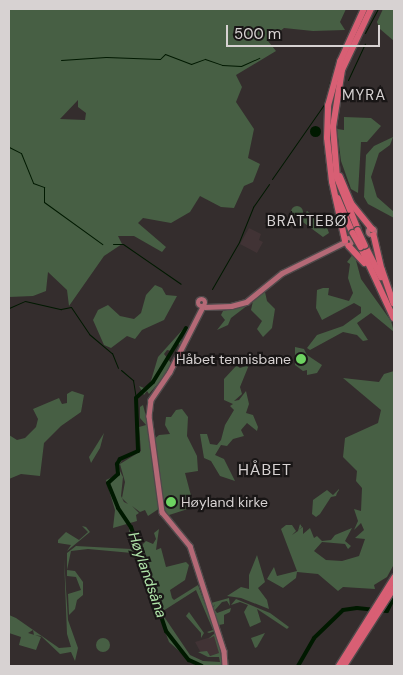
<!DOCTYPE html>
<html>
<head>
<meta charset="utf-8">
<style>
	body { margin:0 }
	#map { position:relative; width:403px; height:675px; overflow:hidden; background:#342d2d; font-family:"DM Sans",sans-serif }
	div>[style] { position:absolute }
	.built>* { inset:0; background:#413335 }
	.green>* { inset:0; background:#475f44 }
	.round { border-radius:50% }
	.water>* { inset:0; background:#001900 }
	.stream>* { height:1px; margin:-0.5px; padding:0 0.5px; transform-origin:0.5px; border-radius:0.5px; background:#001900 }
	.river>* { height:4px; margin:-2px; padding:0 2px; transform-origin:2px; border-radius:2px; background:#001900 }
	.roads { filter:drop-shadow(1px 0 #504a4b) drop-shadow(-1px 0 #504a4b) drop-shadow(0 1px #504a4b) drop-shadow(0 -1px #504a4b) }
	.primary>* { height:4.5px; margin:-2.25px; padding:0 2.25px; transform-origin:2.25px; border-radius:2.25px; background:#b46976 }
	.primary>.ring { margin:-2.25px; padding:0; box-sizing:content-box; background:none; border:4.5px solid #b46976; border-radius:50% }
	.highway>* { height:5.5px; margin:-2.75px; padding:0 2.75px; transform-origin:2.75px; border-radius:2.75px; background:#d85f74 }
	.bridges { filter:drop-shadow(1px 0 #504a4b) drop-shadow(-1px 0 #504a4b) drop-shadow(0 1px #504a4b) drop-shadow(0 -1px #504a4b) }
	.highway-bridge>* { height:5.5px; margin:-2.75px; padding:0 2.75px; transform-origin:2.75px; border-radius:2.75px; background:#d85f74 }
	.dots>* { width:14px; height:14px; translate:-50% -50%; box-sizing:border-box; border:2px solid #191616; border-radius:50% }
	span { translate:-50% -50%; white-space:nowrap; text-align:center; line-height:1.15; -webkit-text-stroke:4.5px #191616; paint-order:stroke }
	.poi-label { font-size:14px; color:#d7d2d2 }
	.right { translate:-100% -50%; text-align:right }
	.left { translate:0 -50%; text-align:left }
	.neighbourhood-label { font-size:15px; color:#d7d2d2; letter-spacing:1px }
	.water-label { font-size:15px; color:#b0e5a9; font-style:italic }
	.quarter-label { font-size:16px; color:#d7d2d2; letter-spacing:1px }
	.frame { position:absolute; inset:0; border:10px solid #d7d2d2; pointer-events:none }
	.scale { position:absolute; left:226px; top:25px; width:154px; height:22px; box-sizing:border-box; border:2px solid #d7d2d2; border-top:0; padding-left:6px; font-size:15px; line-height:18px; white-space:nowrap; color:#d7d2d2; -webkit-text-stroke:4px #191616; paint-order:stroke }
</style>
</head>
<body>
<div id="map">
	<div class="built">
		<i style="clip-path:polygon(249px 228px,261px 234px,259px 240px,263px 242px,257px 253px,240px 244px)"></i>
		<i style="clip-path:polygon(214px 636px,220px 653px,210px 656px,201px 653px,195px 642px)"></i>
	</div>
	<div class="green">
		<i style="clip-path:polygon(evenodd,9px 9px,346px 9px,340px 22px,345px 30px,313px 31px,284px 28px,268px 41px,276px 51px,236px 75px,242px 87px,236px 102px,254px 129px,248px 158px,260px 164px,253px 182px,244px 186px,234px 208px,221px 207px,200px 196px,190px 212px,171px 223px,143px 218px,138px 223px,166px 247px,162px 252px,134px 236px,118px 236px,122px 244px,104px 256px,69px 306px,67px 290px,48px 272px,46px 291px,33px 296px,9px 297px,9px 9px,78px 100px,78px 107px,86px 113px,85px 120px,60px 119px,78px 100px)"></i>
		<i style="clip-path:polygon(383px 9px,394px 9px,394px 41px,380px 29px,377px 22px)"></i>
		<i style="clip-path:polygon(344px 117px,371px 118px,381px 126px,367px 142px,361px 142px,358px 193px,351px 189px,341px 161px,337px 129px,344px 130px)"></i>
		<i style="clip-path:polygon(393px 137px,390px 145px,379px 153px,371px 177px,377px 197px,394px 212px,394px 218px,368px 204px,364px 197px,366px 155px,374px 146px)"></i>
		<i class="round" style="left:291px;top:206px;width:12px;height:12px"></i>
		<i style="clip-path:polygon(307px 211px,323px 223px,323px 227px,326px 225px,329px 233px,323px 237px,300px 220px)"></i>
		<i style="clip-path:polygon(354px 253px,361px 279px,391px 321px,394px 332px,371px 313px,357px 323px,368px 340px,363px 341px,357px 335px,343px 332px,310px 350px,307px 348px,317px 335px,343px 326px,361px 313px,361px 307px,354px 303px,322px 320px,316px 308px,317px 290px,323px 288px,329px 288px,328px 295px,349px 301px,353px 293px,348px 278px,350px 264px,347px 262px)"></i>
		<i style="clip-path:polygon(155px 285px,162px 288px,166px 295px,177px 296px,164px 320px,142px 330px,135px 339px,127px 336px,111px 348px,104px 345px,93px 320px,98px 310px,108px 305px,120px 316px,134px 319px,141px 313px,146px 295px)"></i>
		<i style="clip-path:polygon(265px 292px,267px 301px,275px 309px,272px 328px,263px 337px,257px 329px,262px 321px,251px 310px,253px 301px)"></i>
		<i style="clip-path:polygon(248px 305px,231px 318px,228px 325px,217px 330px,225px 320px,221px 315px,223px 311px)"></i>
		<i style="clip-path:polygon(185px 327px,180px 345px,177px 343px,172px 351px,167px 350px,164px 354px,171px 363px,166px 374px,149px 394px,147px 391px,144px 395px,139px 386px,144px 388px,150px 384px,158px 357px)"></i>
		<i style="clip-path:polygon(295px 347px,304px 349px,307px 355px,322px 365px,317px 373px,307px 375px,307px 370px,303px 371px,295px 365px)"></i>
		<i style="clip-path:polygon(233px 363px,240px 368px,249px 365px,240px 387px,242px 394px,234px 401px,239px 400px,246px 391px,249px 404px,246px 413px,253px 415px,258px 427px,257px 431px,247px 423px,241px 430px,244px 436px,233px 439px,227px 446px,221px 445px,215px 455px,224px 459px,235px 481px,220px 476px,211px 461px,204px 458px,200px 434px,207px 434px,210px 444px,217px 445px,221px 440px,225px 425px,234px 410px,230px 406px,233px 404px,224px 400px,224px 379px,236px 366px)"></i>
		<i style="clip-path:polygon(394px 371px,393px 566px,387px 577px,374px 585px,375px 589px,343px 587px,338px 591px,318px 574px,297px 572px,296px 578px,283px 588px,267px 579px,274px 567px,277px 576px,297px 571px,281px 529px,286px 525px,292px 525px,296px 531px,292px 535px,298px 531px,300px 524px,302px 527px,298px 530px,303px 527px,303px 534px,310px 528px,314px 538px,317px 536px,322px 541px,331px 540px,335px 535px,352px 528px,345px 541px,351px 546px,348px 549px,345px 544px,322px 542px,314px 551px,326px 560px,342px 561px,359px 556px,365px 539px,355px 538px,364px 530px,361px 523px,354px 530px,358px 521px,354px 509px,361px 511px,362px 488px,356px 481px,357px 471px,343px 457px,345px 438px,378px 423px,381px 410px,343px 378px,379px 382px,384px 374px)"></i>
		<i style="clip-path:polygon(72px 391px,84px 395px,81px 412px,61px 426px,44px 443px,40px 476px,21px 474px,9px 479px,9px 435px,17px 440px,25px 438px,36px 427px,38px 419px,33px 409px,59px 398px,62px 404px,67px 403px,67px 394px)"></i>
		<i style="clip-path:polygon(143px 405px,148px 424px,160px 508px,148px 516px,145px 510px,140px 512px,132px 506px,139px 513px,136px 515px,137px 521px,113px 528px,115px 510px,106px 480px,117px 475px,118px 463px,124px 457px,118px 467px,123px 477px,121px 496px,124px 502px,128px 504px,122px 498px,125px 482px,120px 464px,141px 451px,139px 427px,146px 425px,140px 418px,140px 407px)"></i>
		<i style="clip-path:polygon(182px 409px,188px 417px,187px 436px,197px 456px,198px 471px,185px 473px,194px 507px,166px 516px,157px 480px,153px 440px,159px 435px,170px 434px,165px 425px,166px 417px,171px 417px,176px 410px)"></i>
		<i style="clip-path:polygon(104px 433px,100px 448px,91px 463px,89px 457px)"></i>
		<i style="clip-path:polygon(339px 489px,339px 490px,337px 493px,336px 496px,331px 497px,320px 514px,316px 517px,312px 514px,313px 500px,327px 490px,333px 495px)"></i>
		<i style="clip-path:polygon(82px 526px,86px 527px,90px 532px,67px 551px,71px 545px,58px 543px,58px 540px,66px 532px,79px 540px,88px 532px)"></i>
		<i style="clip-path:polygon(131px 526px,140px 547px,146px 541px,153px 544px,156px 539px,157px 542px,154px 533px,159px 529px,156px 550px,161px 548px,166px 567px,186px 562px,189px 565px,185px 580px,170px 590px,172px 598px,174px 600px,198px 585px,215px 631px,209px 633px,207px 632px,213px 630px,196px 590px,163px 611px,165px 618px,190px 655px,203px 661px,220px 662px,219px 657px,208px 657px,198px 652px,207px 651px,210px 656px,219px 653px,214px 636px,208px 639px,214px 634px,217px 635px,223px 666px,196px 666px,169px 642px,139px 561px,132px 553px,88px 549px,71px 551px,67px 570px,75px 571px,83px 582px,83px 595px,77px 600px,75px 609px,69px 615px,68px 594px,81px 590px,76px 577px,67px 576px,67px 553px,76px 546px,131px 549px,133px 546px,129px 531px)"></i>
		<i style="clip-path:polygon(257px 555px,265px 582px,258px 588px,267px 600px,269px 609px,241px 598px,227px 596px,241px 587px,249px 589px,249px 575px)"></i>
		<i style="clip-path:polygon(64px 558px,68px 620px,78px 648px,75px 661px,71px 652px,60px 654px,41px 636px,34px 635px,33px 630px,28px 633px,41px 637px,36px 650px,19px 645px,21px 637px,9px 633px,9px 615px,16px 618px,59px 648px,71px 647px,67px 634px)"></i>
		<i style="clip-path:polygon(229px 598px,230px 606px,227px 601px,222px 602px,215px 610px,217px 613px,231px 608px,230px 612px,224px 615px,224px 624px,219px 625px,221px 632px,213px 609px,215px 604px,213px 607px,211px 603px)"></i>
		<i style="clip-path:polygon(236px 599px,270px 613px,289px 627px,287px 629px,257px 609px,261px 622px,250px 627px,244px 612px,248px 605px,240px 602px,231px 605px)"></i>
		<i style="clip-path:polygon(189px 612px,204px 633px,201px 638px,201px 633px,186px 616px)"></i>
		<i style="clip-path:polygon(265px 633px,257px 647px,255px 648px,251px 638px)"></i>
		<i class="round" style="left:96px;top:638px;width:14px;height:14px"></i>
	</div>
	<div class="water">
		<i class="round" style="left:309.5px;top:125.5px;width:11px;height:11px"></i>
	</div>
	<div class="stream">
		<i style="left:365px;top:33px;width:27px;rotate:-62deg"></i>
		<i style="left:61px;top:60px;width:45px;rotate:-3.8deg"></i>
		<i style="left:106px;top:57px;width:54px;rotate:2.1deg"></i>
		<i style="left:160px;top:59px;width:7px;rotate:-45deg"></i>
		<i style="left:165px;top:54px;width:28px;rotate:21deg"></i>
		<i style="left:191px;top:64px;width:15px;rotate:-20deg"></i>
		<i style="left:205px;top:59px;width:18px;rotate:19deg"></i>
		<i style="left:222px;top:65px;width:19px;rotate:3deg"></i>
		<i style="left:241px;top:66px;width:20px;rotate:-24deg"></i>
		<i style="left:348px;top:80px;width:40px;rotate:-65deg"></i>
		<i style="left:9px;top:147px;width:13px;rotate:27deg"></i>
		<i style="left:21px;top:153px;width:32px;rotate:68deg"></i>
		<i style="left:33px;top:183px;width:12px;rotate:20deg"></i>
		<i style="left:44px;top:187px;width:15px;rotate:90deg"></i>
		<i style="left:44px;top:202px;width:72px;rotate:35.9deg"></i>
		<i style="left:272px;top:179px;width:93px;rotate:-55.1deg"></i>
		<i style="left:325px;top:103px;width:23px;rotate:-77deg"></i>
		<i style="left:113px;top:244px;width:10px"></i>
		<i style="left:123px;top:244px;width:70px;rotate:34.6deg"></i>
		<i style="left:212px;top:289px;width:54px;rotate:-60.1deg"></i>
		<i style="left:239px;top:242px;width:38px;rotate:-68deg"></i>
		<i style="left:253px;top:207px;width:28px;rotate:-55deg"></i>
		<i style="left:9px;top:308px;width:17px;rotate:-24deg"></i>
		<i style="left:25px;top:301px;width:37px;rotate:13deg"></i>
		<i style="left:61px;top:309px;width:10px;rotate:-11deg"></i>
		<i style="left:71px;top:307px;width:32px;rotate:56deg"></i>
		<i style="left:89px;top:334px;width:30px;rotate:40deg"></i>
		<i style="left:112px;top:353px;width:16px;rotate:68deg"></i>
		<i style="left:121px;top:370px;width:16px;rotate:40deg"></i>
		<i style="left:133px;top:380px;width:18px;rotate:81deg"></i>
	</div>
	<div class="river">
		<i style="left:186px;top:328px;width:63px;rotate:121.4deg"></i>
		<i style="left:153px;top:382px;width:23px;rotate:137deg"></i>
		<i style="left:136px;top:398px;width:53px;rotate:87.8deg"></i>
		<i style="left:138px;top:451px;width:20px;rotate:156deg"></i>
		<i style="left:120px;top:459px;width:6px;rotate:121deg"></i>
		<i style="left:117px;top:464px;width:10px;rotate:84deg"></i>
		<i style="left:118px;top:474px;width:13px;rotate:138deg"></i>
		<i style="left:108px;top:483px;width:27px;rotate:68deg"></i>
		<i style="left:118px;top:508px;width:23px;rotate:56deg"></i>
		<i style="left:131px;top:527px;width:110px;rotate:71.4deg"></i>
		<i style="left:166px;top:631px;width:37px;rotate:52deg"></i>
		<i style="left:189px;top:660px;width:14px;rotate:25deg"></i>
		<i style="left:298px;top:666px;width:32px;rotate:-60deg"></i>
		<i style="left:314px;top:638px;width:40px;rotate:-44deg"></i>
		<i style="left:343px;top:610px;width:14px;rotate:-8deg"></i>
		<i style="left:357px;top:608px;width:30px;rotate:6deg"></i>
		<i style="left:387px;top:611px;width:16px;rotate:-63deg"></i>
	</div>
	<div class="roads">
		<div class="primary">
			<i class="ring" style="left:368.5px;top:228.5px;width:2.5px;height:2.5px"></i>
			<i class="ring" style="left:345px;top:238px;width:3.5px;height:3.5px"></i>
			<i class="ring" style="left:198px;top:299px;width:3.5px;height:3.5px"></i>
			<i style="left:203px;top:307px;width:73px;rotate:116.9deg"></i>
			<i style="left:170px;top:372px;width:34px;rotate:124deg"></i>
			<i style="left:151px;top:400px;width:16px;rotate:97deg"></i>
			<i style="left:149px;top:416px;width:97px;rotate:82.3deg"></i>
			<i style="left:162px;top:512px;width:44px;rotate:50.5deg"></i>
			<i style="left:190px;top:546px;width:110px;rotate:72.1deg"></i>
			<i style="left:224px;top:651px;width:15px;rotate:86deg"></i>
			<i style="left:205px;top:307px;width:26px;rotate:-2deg"></i>
			<i style="left:231px;top:306px;width:16px;rotate:-15deg"></i>
			<i style="left:246px;top:302px;width:46px;rotate:-38.9deg"></i>
			<i style="left:282px;top:273px;width:70px;rotate:-26.2deg"></i>
		</div>
		<div class="highway">
			<i style="left:340px;top:176px;width:30px;rotate:67deg"></i>
			<i style="left:352px;top:204px;width:32px;rotate:51deg"></i>
			<i style="left:338px;top:198px;width:38px;rotate:67deg"></i>
			<i style="left:358px;top:230px;width:56px;rotate:-112deg"></i>
			<i style="left:337px;top:178px;width:51px;rotate:-94.5deg"></i>
			<i style="left:333px;top:127px;width:58px;rotate:-81deg"></i>
			<i style="left:342px;top:70px;width:68px;rotate:-64.6deg"></i>
			<i style="left:374px;top:235px;width:35px;rotate:77deg"></i>
			<i style="left:382px;top:269px;width:36px;rotate:71deg"></i>
			<i style="left:345px;top:241px;width:60px;rotate:-102.4deg"></i>
			<i style="left:332px;top:182px;width:44px;rotate:-96.5deg"></i>
			<i style="left:327px;top:138px;width:32px;rotate:-88deg"></i>
			<i style="left:328px;top:106px;width:46px;rotate:-74.7deg"></i>
			<i style="left:340px;top:62px;width:58px;rotate:-65.6deg"></i>
			<i style="left:365px;top:245px;width:36px;rotate:63deg"></i>
			<i style="left:349px;top:246px;width:23px;rotate:47deg"></i>
			<i style="left:361px;top:247px;width:78px;rotate:65.1deg"></i>
			<i style="left:339px;top:666px;width:104px;rotate:-58deg"></i>
			<i style="left:344px;top:666px;width:93px;rotate:-57.3deg"></i>
		</div>
	</div>
	<div class="bridges">
		<div class="highway-bridge">
			<i style="left:358px;top:230px;width:17px;rotate:65deg"></i>
			<i style="left:353px;top:233px;width:16px;rotate:60deg"></i>
		</div>
	</div>
	<div class="dots">
		<i style="left:301px;top:359px;background:#6dd361"></i>
		<i style="left:171px;top:502px;background:#6dd361"></i>
	</div>
	<div class="poi-label">
		<span class="right" style="left:291px;top:359px">Håbet tennisbane</span>
		<span class="left" style="left:181px;top:502px">Høyland kirke</span>
	</div>
	<div class="neighbourhood-label">
		<span style="left:364px;top:96px">MYRA</span>
		<span style="left:307px;top:222px">BRATTEBØ</span>
	</div>
	<div class="water-label">
		<span style="left:147px;top:575px;rotate:71deg">Høylandsåna</span>
	</div>
	<div class="quarter-label">
		<span style="left:265px;top:470px">HÅBET</span>
	</div>
	<div class="frame"></div>
	<div class="scale">500 m</div>
</div>
</body>
</html>
